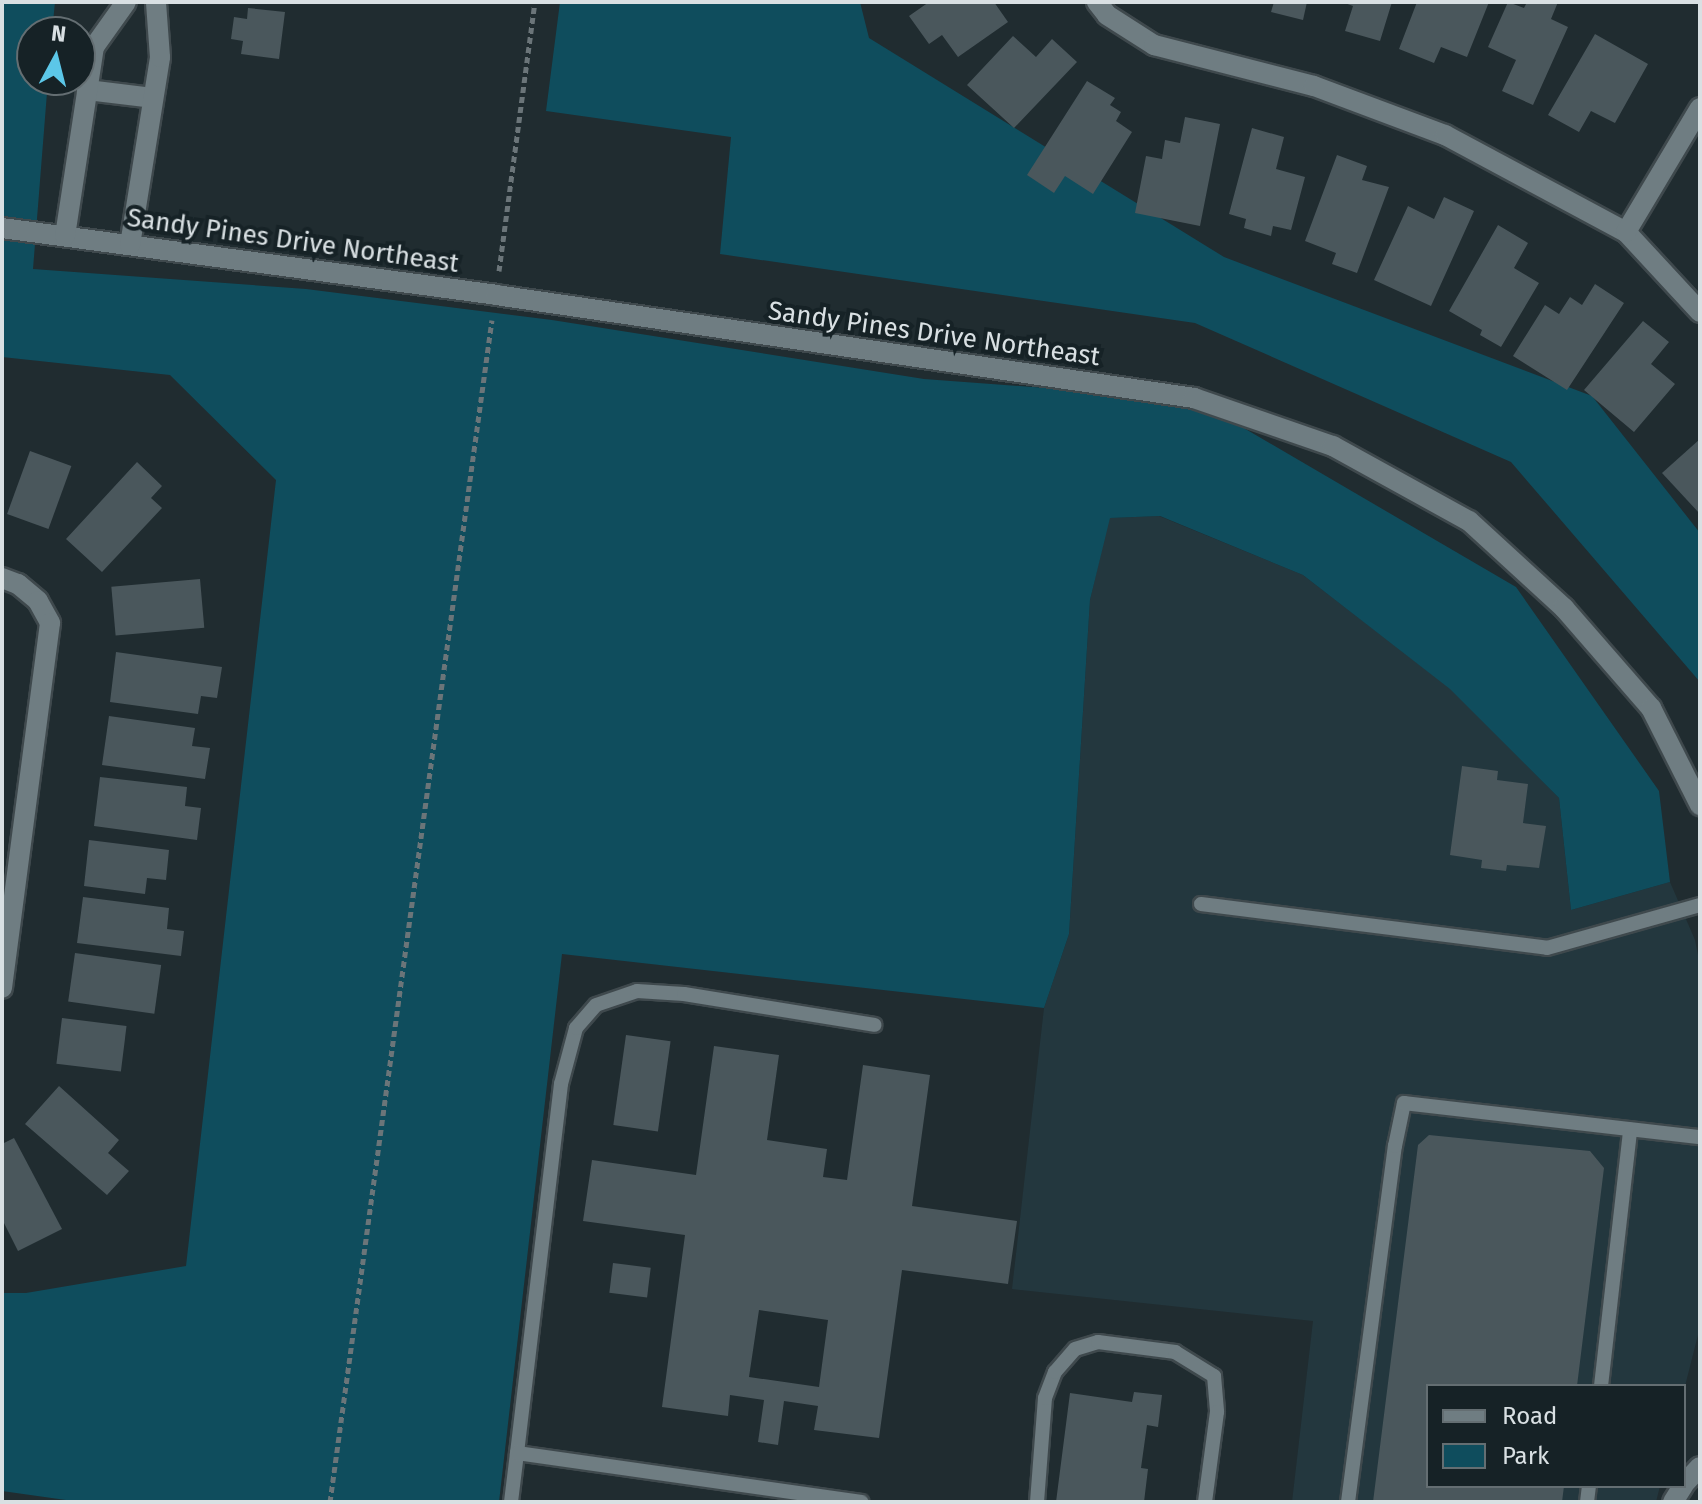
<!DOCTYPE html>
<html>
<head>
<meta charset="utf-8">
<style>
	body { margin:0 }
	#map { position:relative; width:1702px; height:1504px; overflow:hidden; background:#202c30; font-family:"Fira Sans",sans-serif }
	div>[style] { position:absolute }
	.built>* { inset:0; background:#23373e }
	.green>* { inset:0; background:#0f4d5d }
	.building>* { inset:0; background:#4a575c; transform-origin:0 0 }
	.path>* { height:5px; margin-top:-2.5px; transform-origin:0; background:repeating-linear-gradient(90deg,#6b7579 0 6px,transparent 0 10px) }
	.roads { filter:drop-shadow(2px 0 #3f494d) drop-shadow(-2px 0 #3f494d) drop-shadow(0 2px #3f494d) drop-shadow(0 -2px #3f494d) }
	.service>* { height:14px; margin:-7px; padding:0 7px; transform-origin:7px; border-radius:7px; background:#6f7d82 }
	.minor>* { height:20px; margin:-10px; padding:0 10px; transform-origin:10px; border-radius:10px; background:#6f7d82 }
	span { translate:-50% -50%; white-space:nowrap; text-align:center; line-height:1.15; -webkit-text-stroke:8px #162226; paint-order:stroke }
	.street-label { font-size:26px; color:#d9e0e3 }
	.frame { position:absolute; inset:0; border:4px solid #d9e0e3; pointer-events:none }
	.legend { position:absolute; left:1426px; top:1384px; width:260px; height:104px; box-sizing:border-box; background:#162226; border:2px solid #646e72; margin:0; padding:10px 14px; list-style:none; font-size:24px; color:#d9e0e3 }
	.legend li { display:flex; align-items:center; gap:16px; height:40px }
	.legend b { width:40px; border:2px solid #646e72 }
	.north { position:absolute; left:16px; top:16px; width:80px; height:80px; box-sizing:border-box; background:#162226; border:2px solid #646e72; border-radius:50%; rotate:7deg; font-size:22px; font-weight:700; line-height:32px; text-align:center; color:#d9e0e3 }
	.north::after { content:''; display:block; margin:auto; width:28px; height:36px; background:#5cc7e8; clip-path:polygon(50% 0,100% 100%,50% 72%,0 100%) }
</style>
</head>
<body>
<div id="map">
	<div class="built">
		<i style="clip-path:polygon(1159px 516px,1303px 575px,1451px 689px,1559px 798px,1571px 910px,1670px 882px,1695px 940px,1700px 965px,1700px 1327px,1684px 1390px,1684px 1386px,1428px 1386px,1428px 1486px,1660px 1486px,1656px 1502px,1292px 1502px,1313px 1321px,1012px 1289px,1044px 1008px,1069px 934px,1090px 600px,1109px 518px)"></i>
	</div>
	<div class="green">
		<i style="clip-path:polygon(2px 2px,55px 2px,52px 32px,32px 32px,32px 80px,48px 80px,33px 269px,306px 289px,552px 320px,924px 379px,1194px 399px,1516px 587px,1659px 791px,1670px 882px,1571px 910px,1559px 798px,1450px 689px,1303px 575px,1160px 516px,1110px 518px,1090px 600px,1069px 934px,1044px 1008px,562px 954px,499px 1502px,80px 1502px,2px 1491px,2px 1293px,26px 1293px,186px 1266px,276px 480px,170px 375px,2px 357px)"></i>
		<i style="clip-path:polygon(560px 2px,860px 2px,869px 38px,1224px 257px,1592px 396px,1700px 533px,1700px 682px,1511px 462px,1195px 323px,720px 254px,731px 137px,546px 111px)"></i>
	</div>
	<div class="building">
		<i style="clip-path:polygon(929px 2px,994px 2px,1008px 22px,958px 57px,942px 35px,929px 44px,909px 16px)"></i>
		<i style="clip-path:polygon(1274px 2px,1307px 2px,1303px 20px,1271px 12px)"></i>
		<i style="clip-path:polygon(1342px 2px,1392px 2px,1380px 41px,1345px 31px,1353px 6px)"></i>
		<i style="clip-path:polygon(1417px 2px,1489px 2px,1467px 57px,1441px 47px,1434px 63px,1399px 49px)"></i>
		<i style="clip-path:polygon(1508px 2px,1524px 8px,1527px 2px,1558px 2px,1551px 19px,1568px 27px,1533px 105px,1502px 91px,1516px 60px,1488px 47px)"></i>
		<i style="clip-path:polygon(248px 8px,285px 12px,279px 59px,241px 54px,243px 41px,231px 39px,234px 17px,247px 19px)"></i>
		<i style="clip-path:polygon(1595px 34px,1648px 64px,1615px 123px,1591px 111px,1579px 132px,1548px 115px)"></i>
		<i style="clip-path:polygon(1013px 36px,1036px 57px,1052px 39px,1077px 62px,1014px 128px,967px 85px)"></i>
		<i style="clip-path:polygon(1087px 81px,1115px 98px,1110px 105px,1121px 112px,1116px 121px,1132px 132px,1093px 194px,1065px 176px,1054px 193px,1027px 175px)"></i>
		<i style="clip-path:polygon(1185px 117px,1220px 124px,1200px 226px,1135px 213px,1146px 156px,1162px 159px,1165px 140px,1180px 143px)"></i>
		<i style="clip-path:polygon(1252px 128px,1284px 137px,1276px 169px,1305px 177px,1291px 230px,1273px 226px,1271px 236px,1244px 228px,1246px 219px,1229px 214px)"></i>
		<i style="clip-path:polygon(1337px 155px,1367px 166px,1362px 180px,1389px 187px,1357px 273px,1332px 264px,1336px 253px,1305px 241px)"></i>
		<i style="clip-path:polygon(1444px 197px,1474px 211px,1431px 306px,1374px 280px,1408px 206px,1434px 219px)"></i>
		<i style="clip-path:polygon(1498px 225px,1528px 243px,1514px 268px,1539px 283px,1501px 347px,1480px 335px,1482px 330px,1449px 311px)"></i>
		<i style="clip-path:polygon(1595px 284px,1624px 303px,1567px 390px,1513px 356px,1545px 305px,1559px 314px,1570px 297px,1582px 305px)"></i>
		<i style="clip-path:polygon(1643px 321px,1669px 342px,1651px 364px,1675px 384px,1634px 432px,1584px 390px)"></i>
		<i style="clip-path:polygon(1700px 439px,1700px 514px,1662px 473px)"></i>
		<i style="left:30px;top:451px;width:44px;height:67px;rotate:20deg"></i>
		<i style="clip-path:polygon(137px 462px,162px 486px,151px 498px,162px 508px,102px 572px,66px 539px)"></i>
		<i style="left:200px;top:579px;width:49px;height:89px;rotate:85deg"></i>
		<i style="clip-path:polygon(116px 652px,222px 667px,217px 698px,201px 696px,198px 714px,110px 702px)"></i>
		<i style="clip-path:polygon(109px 716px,195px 728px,192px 746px,210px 748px,205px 779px,102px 765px)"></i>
		<i style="clip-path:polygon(1462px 766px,1498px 771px,1497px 780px,1528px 784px,1523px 823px,1546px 826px,1539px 868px,1507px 865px,1506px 871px,1481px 868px,1482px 860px,1450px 855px)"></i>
		<i style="clip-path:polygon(100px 777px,187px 787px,185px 806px,201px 808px,197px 840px,94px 826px)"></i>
		<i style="clip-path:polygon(89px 840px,169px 850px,166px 880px,147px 878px,145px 894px,84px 886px)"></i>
		<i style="clip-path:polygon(83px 897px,169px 908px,167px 929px,184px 931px,181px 956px,77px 943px)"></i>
		<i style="left:75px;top:953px;width:87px;height:49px;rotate:8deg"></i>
		<i style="left:62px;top:1018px;width:65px;height:46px;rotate:7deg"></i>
		<i style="left:626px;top:1035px;width:45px;height:91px;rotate:8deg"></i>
		<i style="clip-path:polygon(evenodd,714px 1046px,779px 1055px,767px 1140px,827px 1149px,823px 1177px,847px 1180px,863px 1065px,930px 1075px,912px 1206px,1017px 1221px,1008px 1284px,902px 1270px,879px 1438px,814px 1430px,818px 1406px,784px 1401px,778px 1445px,758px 1442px,764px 1400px,730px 1395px,728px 1416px,662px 1407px,685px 1235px,583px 1221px,592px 1160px,696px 1175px,714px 1046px,759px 1310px,828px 1320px,819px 1387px,749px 1377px,759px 1310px)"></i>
		<i style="clip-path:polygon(59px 1086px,119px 1140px,108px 1153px,129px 1171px,107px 1195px,25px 1124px)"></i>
		<i style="clip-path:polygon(1429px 1135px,1590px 1151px,1604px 1168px,1577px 1386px,1428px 1386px,1428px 1486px,1564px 1486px,1562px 1502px,1373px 1502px,1418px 1145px)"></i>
		<i style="clip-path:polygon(14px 1138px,62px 1229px,18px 1251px,2px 1219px,2px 1144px)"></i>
		<i style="left:613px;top:1263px;width:38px;height:30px;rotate:7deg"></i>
		<i style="clip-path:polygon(1134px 1392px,1162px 1395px,1158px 1427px,1147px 1425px,1141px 1468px,1148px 1469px,1144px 1502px,1056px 1502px,1070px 1393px,1132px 1402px)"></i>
	</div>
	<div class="path">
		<i style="left:499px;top:271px;width:271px;rotate:-82.4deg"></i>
		<i style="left:330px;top:1502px;width:1193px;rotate:-82.2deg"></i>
	</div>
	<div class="roads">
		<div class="service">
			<i style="left:1201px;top:904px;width:349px;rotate:7.2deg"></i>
			<i style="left:1547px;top:948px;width:159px;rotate:-15.7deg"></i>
			<i style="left:1601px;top:1386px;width:258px;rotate:-83.5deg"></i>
			<i style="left:517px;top:1453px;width:372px;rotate:-83.2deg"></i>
			<i style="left:561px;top:1084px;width:58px;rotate:-75deg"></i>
			<i style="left:576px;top:1028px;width:30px;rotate:-49deg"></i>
			<i style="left:596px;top:1005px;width:43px;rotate:-18.9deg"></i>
			<i style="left:637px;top:991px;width:47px;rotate:3.7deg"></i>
			<i style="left:684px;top:994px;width:193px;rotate:9.2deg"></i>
			<i style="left:511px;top:1502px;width:49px;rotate:-83deg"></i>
			<i style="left:517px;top:1453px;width:348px;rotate:8.1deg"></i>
			<i style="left:1037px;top:1502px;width:104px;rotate:-85.6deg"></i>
			<i style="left:1045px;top:1398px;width:28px;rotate:-69deg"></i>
			<i style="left:1055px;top:1372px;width:30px;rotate:-49deg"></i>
			<i style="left:1075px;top:1349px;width:24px;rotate:-17deg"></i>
			<i style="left:1098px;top:1342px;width:78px;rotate:7.4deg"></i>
			<i style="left:1175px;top:1352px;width:46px;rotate:31.6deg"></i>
			<i style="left:1214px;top:1376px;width:36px;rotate:85deg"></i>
			<i style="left:1217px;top:1412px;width:91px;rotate:97.6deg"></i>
			<i style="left:1348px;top:1502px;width:359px;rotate:-82.5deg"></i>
			<i style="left:1395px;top:1146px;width:44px;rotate:-78.2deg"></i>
			<i style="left:1404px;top:1103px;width:298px;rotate:6.6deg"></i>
			<i style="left:1587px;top:1502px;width:16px;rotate:-83deg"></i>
		</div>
		<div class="minor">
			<i style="left:1097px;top:2px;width:16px;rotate:52deg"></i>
			<i style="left:1107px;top:15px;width:56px;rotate:32.6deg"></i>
			<i style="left:1154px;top:45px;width:165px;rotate:14.4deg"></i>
			<i style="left:1314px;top:86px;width:140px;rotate:20.5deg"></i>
			<i style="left:1445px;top:135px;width:205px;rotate:28.2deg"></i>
			<i style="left:1626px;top:232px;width:109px;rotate:47.2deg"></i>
			<i style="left:87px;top:90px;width:66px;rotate:6.9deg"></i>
			<i style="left:2px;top:228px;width:499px;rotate:7.7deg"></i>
			<i style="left:496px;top:295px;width:706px;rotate:8.39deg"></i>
			<i style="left:1194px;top:398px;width:147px;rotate:19.1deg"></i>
			<i style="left:1333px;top:446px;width:155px;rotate:28.9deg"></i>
			<i style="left:1469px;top:521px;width:129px;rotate:42.5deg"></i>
			<i style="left:1564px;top:608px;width:133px;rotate:49deg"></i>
			<i style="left:1651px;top:708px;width:109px;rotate:63.2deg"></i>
			<i style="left:1626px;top:232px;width:144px;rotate:-59.2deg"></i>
			<i style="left:65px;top:236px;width:191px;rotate:-81.3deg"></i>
			<i style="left:94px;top:47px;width:55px;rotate:-54.6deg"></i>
			<i style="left:130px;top:245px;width:190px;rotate:-80.9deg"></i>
			<i style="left:160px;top:57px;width:55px;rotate:-94.2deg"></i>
			<i style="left:2px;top:578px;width:17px;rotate:21deg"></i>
			<i style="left:18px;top:584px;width:26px;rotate:40deg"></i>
			<i style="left:38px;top:601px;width:25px;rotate:61deg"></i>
			<i style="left:50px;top:623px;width:368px;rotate:97.5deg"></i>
			<i style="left:1684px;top:1484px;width:23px;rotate:-47deg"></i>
			<i style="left:1673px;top:1502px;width:19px;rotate:-58deg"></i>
		</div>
	</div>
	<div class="street-label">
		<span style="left:293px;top:241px;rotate:8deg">Sandy Pines Drive Northeast</span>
		<span style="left:934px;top:334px;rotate:8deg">Sandy Pines Drive Northeast</span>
	</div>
	<div class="frame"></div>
	<ul class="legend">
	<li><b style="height:10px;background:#6f7d82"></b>Road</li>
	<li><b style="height:22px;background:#0f4d5d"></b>Park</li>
	</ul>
	<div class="north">N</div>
</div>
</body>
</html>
